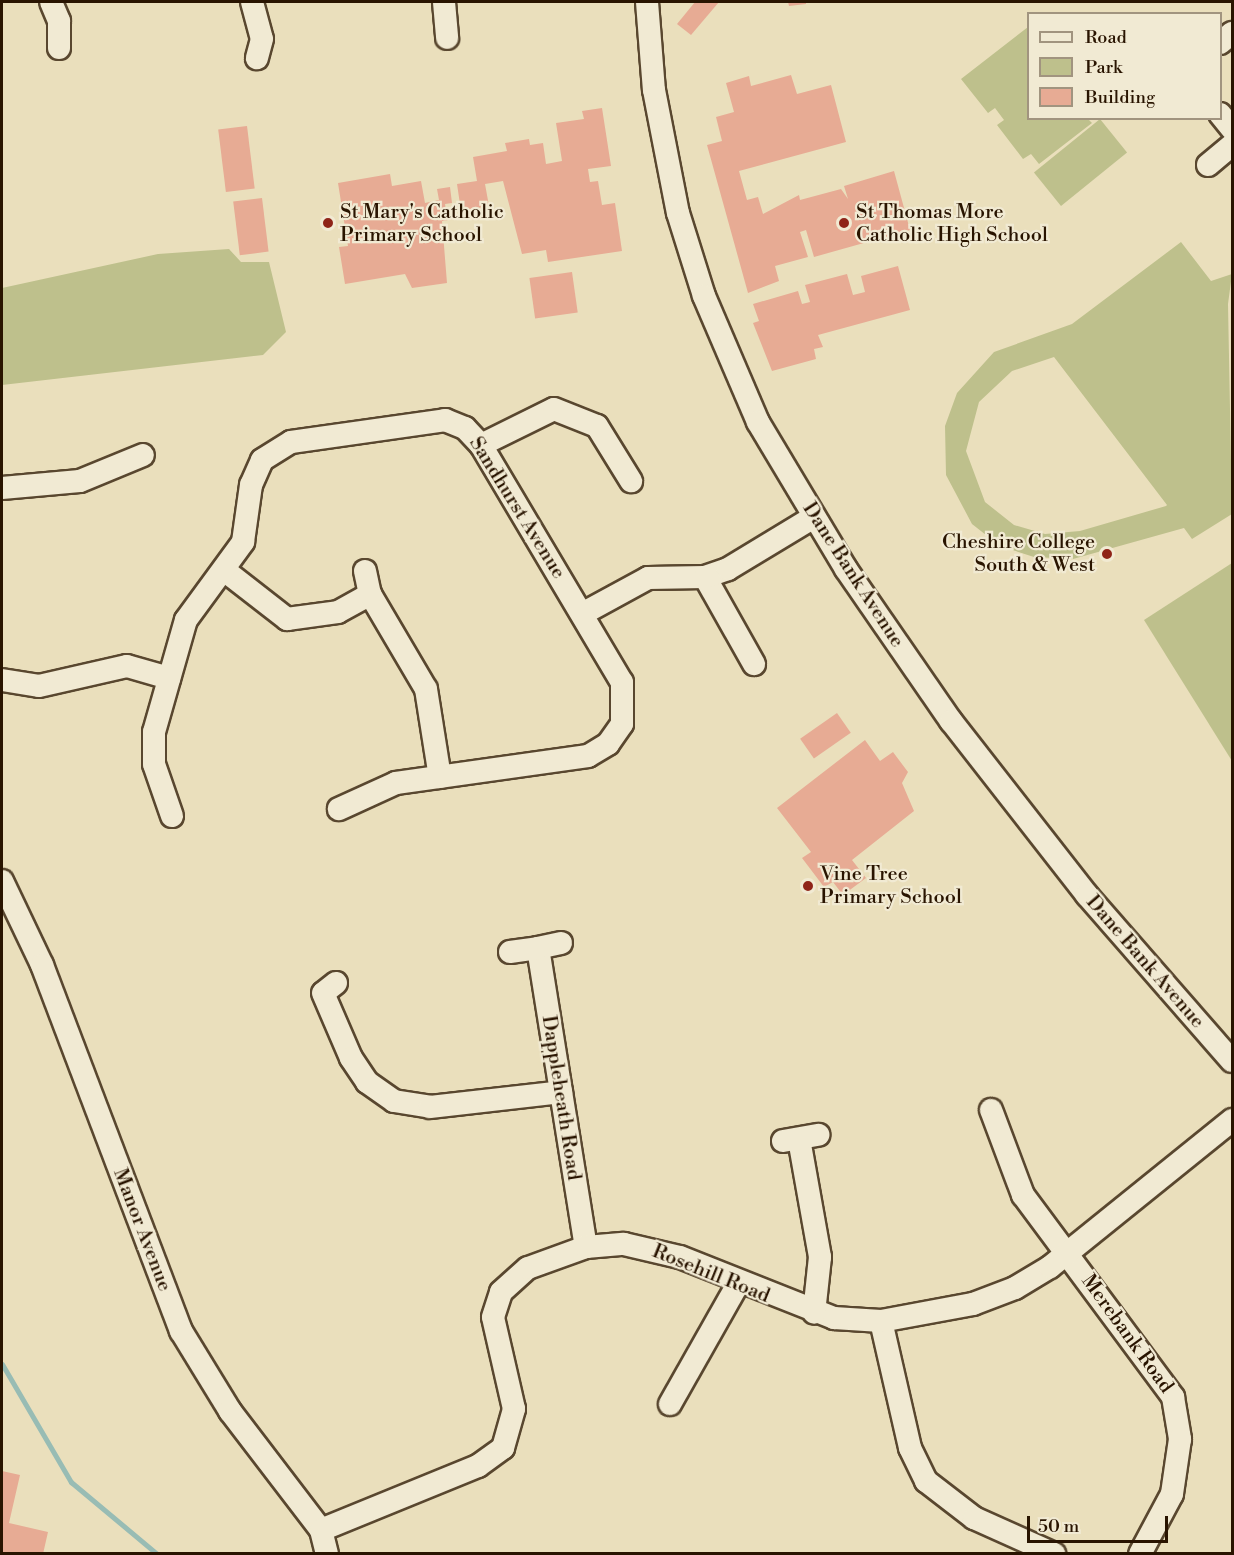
<!DOCTYPE html>
<html>
<head>
<meta charset="utf-8">
<style>
	body { margin:0 }
	#map { position:relative; width:1234px; height:1555px; overflow:hidden; background:#eadfbc; font-family:"Libre Bodoni",serif }
	div>[style] { position:absolute }
	.green>* { inset:0; background:#bec08c; transform-origin:0 0 }
	.stream>* { height:5px; margin:-2.5px; padding:0 2.5px; transform-origin:2.5px; border-radius:2.5px; background:#98bcb4 }
	.building>* { inset:0; background:#e7ab94; transform-origin:0 0 }
	.roads { filter:drop-shadow(2px 0 #59472f) drop-shadow(-2px 0 #59472f) drop-shadow(0 2px #59472f) drop-shadow(0 -2px #59472f) }
	.minor>* { height:22px; margin:-11px; padding:0 11px; transform-origin:11px; border-radius:11px; background:#f1ead3 }
	.dots>* { width:16px; height:16px; translate:-50% -50%; box-sizing:border-box; border:3px solid #f1ead3; border-radius:50% }
	span { translate:-50% -50%; white-space:nowrap; text-align:center; line-height:1.15; -webkit-text-stroke:4.5px #f1ead3; paint-order:stroke }
	.poi-label { font-size:20px; color:#291400 }
	.left { translate:0 -50%; text-align:left }
	.right { translate:-100% -50%; text-align:right }
	.street-label { font-size:20px; color:#291400 }
	.frame { position:absolute; inset:0; border:3px solid #291400; pointer-events:none }
	.legend { position:absolute; left:1027px; top:12px; width:195px; height:108px; box-sizing:border-box; background:#f1ead3; border:2px solid #a1947f; margin:0; padding:8px 10px; list-style:none; font-size:18px; color:#291400 }
	.legend li { display:flex; align-items:center; gap:12px; height:30px }
	.legend b { width:30px; border:2px solid #a1947f }
	.scale { position:absolute; left:1027px; top:1516px; width:141px; height:27px; box-sizing:border-box; border:3px solid #291400; border-top:0; padding-left:8px; font-size:18px; line-height:21px; white-space:nowrap; color:#291400; -webkit-text-stroke:4px #f1ead3; paint-order:stroke }
</style>
</head>
<body>
<div id="map">
	<div class="green">
		<i style="clip-path:polygon(1028px 27px,1028px 118px,1088px 119px,1092px 123px,1039px 164px,1031px 154px,1023px 159px,997px 125px,1004px 120px,995px 108px,988px 113px,961px 79px)"></i>
		<i style="left:1100px;top:119px;width:43px;height:85px;rotate:51deg"></i>
		<i style="clip-path:polygon(evenodd,1181px 242px,1211px 281px,1232px 274px,1228px 304px,1232px 514px,1192px 539px,1184px 528px,1073px 559px,1034px 557px,1000px 546px,972px 524px,946px 475px,945px 426px,957px 393px,994px 352px,1072px 324px,1181px 242px,1054px 357px,1167px 505px,1166px 506px,1080px 531px,1045px 534px,1014px 525px,985px 502px,966px 451px,979px 402px,1012px 371px,1054px 357px)"></i>
		<i style="clip-path:polygon(229px 249px,241px 262px,269px 262px,286px 332px,263px 355px,2px 385px,2px 288px,158px 254px)"></i>
		<i style="clip-path:polygon(1232px 563px,1232px 761px,1144px 620px)"></i>
	</div>
	<div class="stream">
		<i style="left:2px;top:1364px;width:137px;rotate:59.7deg"></i>
		<i style="left:71px;top:1482px;width:112px;rotate:39.9deg"></i>
	</div>
	<div class="building">
		<i style="clip-path:polygon(695px 2px,719px 2px,691px 35px,677px 24px)"></i>
		<i style="clip-path:polygon(788px 2px,806px 2px,806px 4px,789px 6px)"></i>
		<i style="clip-path:polygon(791px 75px,797px 94px,831px 85px,846px 142px,739px 171px,747px 200px,758px 197px,763px 214px,799px 195px,800px 200px,841px 189px,848px 199px,844px 186px,894px 171px,910px 230px,814px 257px,806px 230px,800px 232px,808px 257px,775px 266px,779px 281px,748px 293px,707px 145px,722px 141px,716px 117px,734px 112px,726px 83px,749px 76px,751px 86px)"></i>
		<i style="clip-path:polygon(602px 108px,611px 166px,588px 169px,590px 182px,598px 181px,602px 205px,615px 203px,622px 251px,548px 262px,546px 250px,522px 254px,503px 181px,485px 184px,489px 206px,461px 211px,457px 184px,477px 181px,473px 157px,507px 151px,505px 143px,529px 139px,530px 145px,543px 143px,546px 164px,562px 161px,556px 123px,584px 119px,582px 111px)"></i>
		<i style="left:247px;top:126px;width:63px;height:29px;rotate:83deg"></i>
		<i style="clip-path:polygon(390px 174px,392px 186px,421px 181px,425px 203px,439px 200px,437px 189px,450px 187px,452px 203px,445px 204px,448px 220px,442px 221px,447px 283px,412px 288px,405px 274px,345px 284px,339px 247px,348px 246px,338px 183px)"></i>
		<i style="left:262px;top:198px;width:54px;height:29px;rotate:83deg"></i>
		<i style="clip-path:polygon(898px 266px,910px 310px,818px 335px,823px 347px,814px 349px,816px 359px,772px 371px,753px 323px,759px 321px,753px 304px,798px 291px,802px 304px,810px 302px,805px 285px,847px 274px,853px 295px,865px 292px,861px 276px)"></i>
		<i style="left:572px;top:272px;width:41px;height:43px;rotate:82deg"></i>
		<i style="left:837px;top:713px;width:24px;height:45px;rotate:55deg"></i>
		<i style="clip-path:polygon(865px 740px,880px 761px,893px 752px,908px 772px,902px 783px,914px 811px,852px 860px,866px 878px,843px 895px,833px 882px,824px 887px,802px 858px,811px 852px,777px 808px)"></i>
		<i style="clip-path:polygon(2px 1471px,20px 1475px,9px 1523px,48px 1532px,43px 1554px,2px 1554px)"></i>
	</div>
	<div class="roads">
		<div class="minor">
			<i style="left:51px;top:2px;width:21px;rotate:67deg"></i>
			<i style="left:59px;top:21px;width:27px;rotate:90deg"></i>
			<i style="left:252px;top:2px;width:38px;rotate:75deg"></i>
			<i style="left:262px;top:39px;width:20px;rotate:105deg"></i>
			<i style="left:444px;top:2px;width:36px;rotate:85deg"></i>
			<i style="left:647px;top:2px;width:88px;rotate:85.5deg"></i>
			<i style="left:654px;top:90px;width:125px;rotate:79deg"></i>
			<i style="left:678px;top:213px;width:87px;rotate:72.6deg"></i>
			<i style="left:704px;top:296px;width:137px;rotate:66.8deg"></i>
			<i style="left:758px;top:422px;width:171px;rotate:59.1deg"></i>
			<i style="left:846px;top:569px;width:185px;rotate:55.4deg"></i>
			<i style="left:951px;top:721px;width:221px;rotate:52deg"></i>
			<i style="left:1087px;top:895px;width:220px;rotate:48.9deg"></i>
			<i style="left:1220px;top:43px;width:16px;rotate:-40deg"></i>
			<i style="left:1220px;top:114px;width:19px;rotate:51deg"></i>
			<i style="left:1208px;top:165px;width:31px;rotate:-40deg"></i>
			<i style="left:481px;top:445px;width:81px;rotate:-26.3deg"></i>
			<i style="left:554px;top:409px;width:46px;rotate:21.6deg"></i>
			<i style="left:597px;top:426px;width:65px;rotate:58.3deg"></i>
			<i style="left:2px;top:488px;width:78px;rotate:-5.1deg"></i>
			<i style="left:80px;top:481px;width:68px;rotate:-22.4deg"></i>
			<i style="left:224px;top:570px;width:80px;rotate:37.9deg"></i>
			<i style="left:287px;top:619px;width:51px;rotate:-7.8deg"></i>
			<i style="left:338px;top:612px;width:37px;rotate:-29deg"></i>
			<i style="left:370px;top:594px;width:110px;rotate:59.5deg"></i>
			<i style="left:426px;top:689px;width:89px;rotate:81deg"></i>
			<i style="left:365px;top:571px;width:24px;rotate:78deg"></i>
			<i style="left:705px;top:577px;width:100px;rotate:60.6deg"></i>
			<i style="left:582px;top:614px;width:75px;rotate:-28.6deg"></i>
			<i style="left:648px;top:578px;width:57px;rotate:-1deg"></i>
			<i style="left:705px;top:577px;width:24px;rotate:-19deg"></i>
			<i style="left:728px;top:569px;width:100px;rotate:-31.2deg"></i>
			<i style="left:2px;top:680px;width:37px;rotate:9deg"></i>
			<i style="left:39px;top:686px;width:90px;rotate:-12.8deg"></i>
			<i style="left:127px;top:666px;width:44px;rotate:15.9deg"></i>
			<i style="left:172px;top:816px;width:55px;rotate:-109.1deg"></i>
			<i style="left:154px;top:764px;width:32px;rotate:-90deg"></i>
			<i style="left:154px;top:732px;width:116px;rotate:-74.1deg"></i>
			<i style="left:186px;top:620px;width:97px;rotate:-53.8deg"></i>
			<i style="left:243px;top:542px;width:58px;rotate:-82deg"></i>
			<i style="left:251px;top:485px;width:27px;rotate:-66deg"></i>
			<i style="left:262px;top:460px;width:34px;rotate:-32deg"></i>
			<i style="left:291px;top:442px;width:156px;rotate:-8.1deg"></i>
			<i style="left:445px;top:420px;width:22px;rotate:22deg"></i>
			<i style="left:465px;top:428px;width:23px;rotate:47deg"></i>
			<i style="left:481px;top:445px;width:276px;rotate:59.3deg"></i>
			<i style="left:622px;top:682px;width:42px;rotate:90deg"></i>
			<i style="left:622px;top:724px;width:24px;rotate:125deg"></i>
			<i style="left:608px;top:744px;width:23px;rotate:149deg"></i>
			<i style="left:588px;top:756px;width:194px;rotate:172deg"></i>
			<i style="left:396px;top:783px;width:63px;rotate:155.5deg"></i>
			<i style="left:2px;top:881px;width:93px;rotate:64.5deg"></i>
			<i style="left:42px;top:965px;width:392px;rotate:69.2deg"></i>
			<i style="left:181px;top:1331px;width:94px;rotate:58.5deg"></i>
			<i style="left:230px;top:1411px;width:150px;rotate:52.6deg"></i>
			<i style="left:321px;top:1530px;width:25px;rotate:76deg"></i>
			<i style="left:561px;top:943px;width:24px;rotate:168deg"></i>
			<i style="left:538px;top:948px;width:303px;rotate:80.9deg"></i>
			<i style="left:510px;top:952px;width:28px;rotate:-8deg"></i>
			<i style="left:336px;top:983px;width:16px;rotate:142deg"></i>
			<i style="left:323px;top:993px;width:71px;rotate:66.7deg"></i>
			<i style="left:351px;top:1058px;width:29px;rotate:56deg"></i>
			<i style="left:367px;top:1082px;width:33px;rotate:35deg"></i>
			<i style="left:394px;top:1101px;width:36px;rotate:9deg"></i>
			<i style="left:430px;top:1107px;width:132px;rotate:-6.5deg"></i>
			<i style="left:991px;top:1110px;width:91px;rotate:69.4deg"></i>
			<i style="left:1023px;top:1195px;width:252px;rotate:53.4deg"></i>
			<i style="left:1173px;top:1397px;width:43px;rotate:80.5deg"></i>
			<i style="left:1180px;top:1439px;width:56px;rotate:98.3deg"></i>
			<i style="left:1172px;top:1494px;width:68px;rotate:118.1deg"></i>
			<i style="left:799px;top:1139px;width:120px;rotate:79.9deg"></i>
			<i style="left:820px;top:1257px;width:56px;rotate:96.1deg"></i>
			<i style="left:783px;top:1141px;width:36px;rotate:-10deg"></i>
			<i style="left:881px;top:1321px;width:130px;rotate:77.1deg"></i>
			<i style="left:910px;top:1448px;width:37px;rotate:64deg"></i>
			<i style="left:926px;top:1481px;width:61px;rotate:37.6deg"></i>
			<i style="left:974px;top:1518px;width:88px;rotate:24.2deg"></i>
			<i style="left:670px;top:1404px;width:138px;rotate:-60.5deg"></i>
			<i style="left:321px;top:1530px;width:170px;rotate:-22.2deg"></i>
			<i style="left:478px;top:1466px;width:31px;rotate:-36deg"></i>
			<i style="left:503px;top:1448px;width:41px;rotate:-74.2deg"></i>
			<i style="left:514px;top:1409px;width:94px;rotate:-102.9deg"></i>
			<i style="left:493px;top:1317px;width:26px;rotate:-72deg"></i>
			<i style="left:501px;top:1292px;width:36px;rotate:-42deg"></i>
			<i style="left:528px;top:1268px;width:62px;rotate:-19.9deg"></i>
			<i style="left:586px;top:1247px;width:38px;rotate:-5deg"></i>
			<i style="left:624px;top:1244px;width:57px;rotate:13.1deg"></i>
			<i style="left:680px;top:1257px;width:166px;rotate:21.6deg"></i>
			<i style="left:834px;top:1318px;width:47px;rotate:3.7deg"></i>
			<i style="left:881px;top:1321px;width:94px;rotate:-10.5deg"></i>
			<i style="left:973px;top:1304px;width:45px;rotate:-20.9deg"></i>
			<i style="left:1015px;top:1288px;width:41px;rotate:-31deg"></i>
			<i style="left:1050px;top:1267px;width:234px;rotate:-38.9deg"></i>
		</div>
	</div>
	<div class="dots">
		<i style="left:328px;top:223px;background:#8f2418"></i>
		<i style="left:844px;top:223px;background:#8f2418"></i>
		<i style="left:1107px;top:554px;background:#8f2418"></i>
		<i style="left:808px;top:886px;background:#8f2418"></i>
	</div>
	<div class="poi-label">
		<span class="left" style="left:340px;top:224px">St Mary's Catholic<br>Primary School</span>
		<span class="left" style="left:856px;top:224px">St Thomas More<br>Catholic High School</span>
		<span class="right" style="left:1095px;top:554px">Cheshire College<br>South &amp; West</span>
		<span class="left" style="left:820px;top:886px">Vine Tree<br>Primary School</span>
	</div>
	<div class="street-label">
		<span style="left:517px;top:508px;rotate:58deg">Sandhurst Avenue</span>
		<span style="left:853px;top:575px;rotate:57deg">Dane Bank Avenue</span>
		<span style="left:1145px;top:962px;rotate:49deg">Dane Bank Avenue</span>
		<span style="left:561px;top:1098px;rotate:81deg">Dappleheath Road</span>
		<span style="left:142px;top:1230px;rotate:69deg">Manor Avenue</span>
		<span style="left:711px;top:1274px;rotate:22deg">Rosehill Road</span>
		<span style="left:1127px;top:1334px;rotate:54deg">Merebank Road</span>
	</div>
	<div class="frame"></div>
	<ul class="legend">
	<li><b style="height:8px;background:#f1ead3"></b>Road</li>
	<li><b style="height:16px;background:#bec08c"></b>Park</li>
	<li><b style="height:16px;background:#e7ab94"></b>Building</li>
	</ul>
	<div class="scale">50 m</div>
</div>
</body>
</html>
